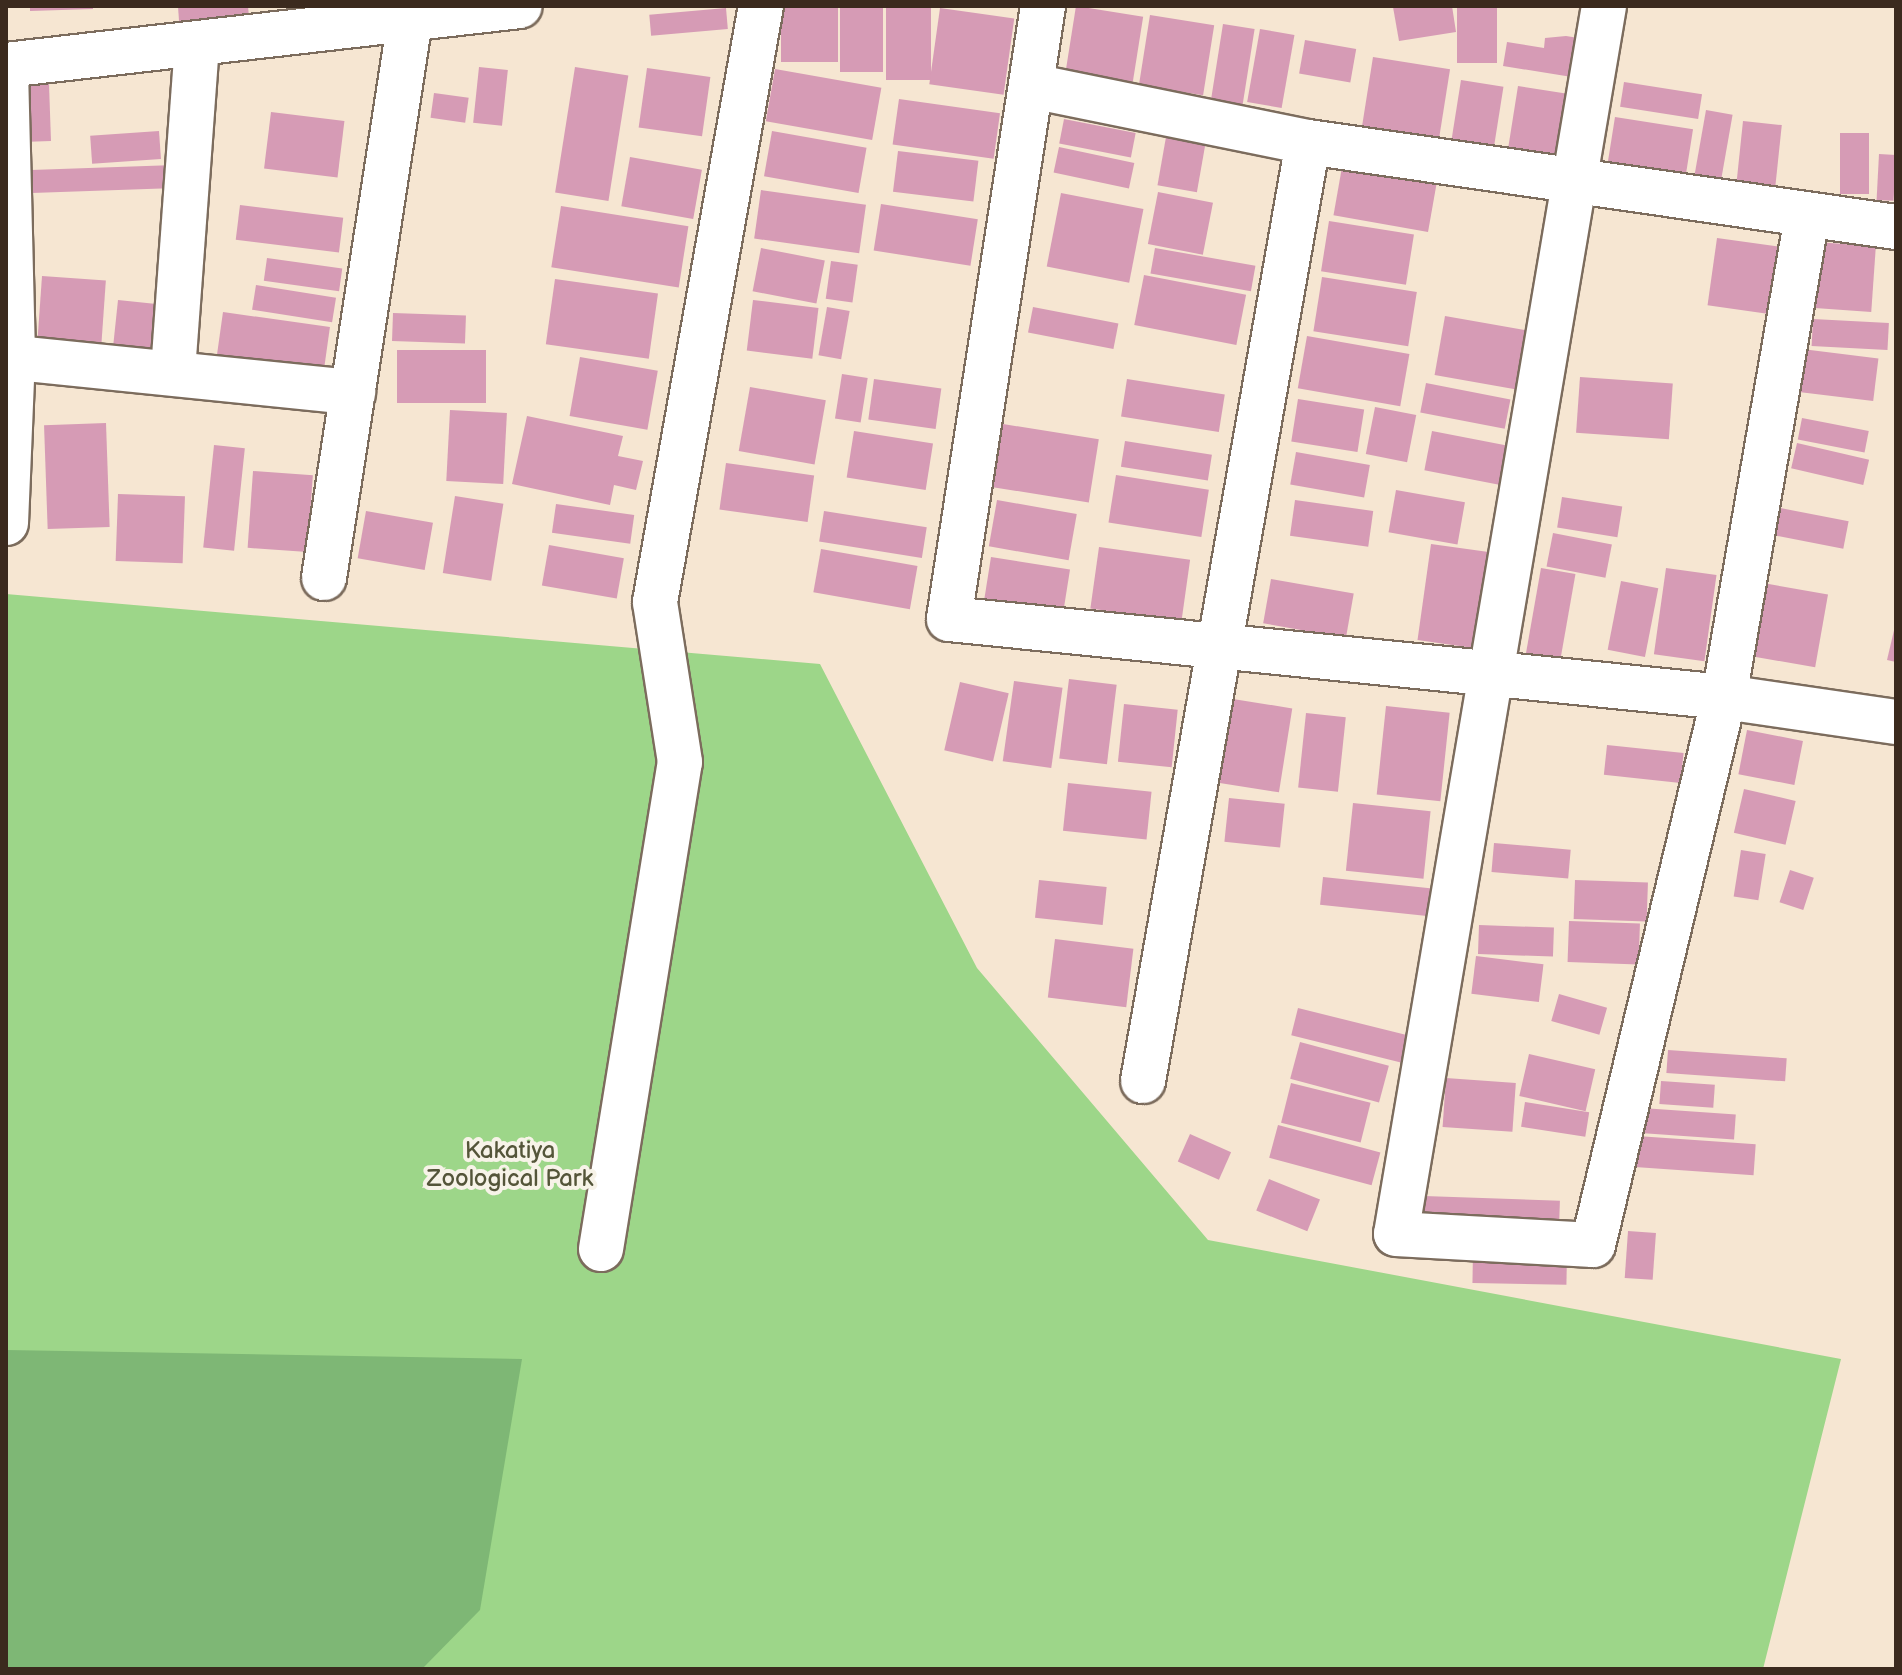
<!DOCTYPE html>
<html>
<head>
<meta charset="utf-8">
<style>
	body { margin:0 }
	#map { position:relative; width:1902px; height:1675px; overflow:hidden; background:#f6e6d2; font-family:"Balsamiq Sans",sans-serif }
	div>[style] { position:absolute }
	.green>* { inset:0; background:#9dd689 }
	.forest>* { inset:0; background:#7eb775 }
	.building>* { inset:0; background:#d69bb5; transform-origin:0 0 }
	.roads { filter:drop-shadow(2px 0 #7c6c5d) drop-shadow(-2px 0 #7c6c5d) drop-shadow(0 2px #7c6c5d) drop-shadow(0 -2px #7c6c5d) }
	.minor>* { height:44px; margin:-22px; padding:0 22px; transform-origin:22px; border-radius:22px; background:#fff }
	span { translate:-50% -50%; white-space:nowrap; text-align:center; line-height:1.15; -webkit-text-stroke:8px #f7f3e8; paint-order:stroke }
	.park-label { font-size:24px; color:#545539 }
	.frame { position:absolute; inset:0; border:8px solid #3b2a1e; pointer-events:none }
</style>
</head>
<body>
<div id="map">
	<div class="green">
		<i style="clip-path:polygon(6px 594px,820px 664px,977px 968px,1208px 1240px,1841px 1359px,1763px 1669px,6px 1669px)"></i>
	</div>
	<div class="forest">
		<i style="clip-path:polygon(6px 1350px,522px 1359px,480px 1610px,422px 1669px,6px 1669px)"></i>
	</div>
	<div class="building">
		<i style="clip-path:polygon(30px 6px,93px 6px,93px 9px,30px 11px)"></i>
		<i style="clip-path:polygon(178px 6px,248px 6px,249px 17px,179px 21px)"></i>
		<i style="left:781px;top:6px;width:57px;height:56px"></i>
		<i style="left:840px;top:6px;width:43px;height:66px"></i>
		<i style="left:886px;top:6px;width:45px;height:74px"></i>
		<i style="left:1076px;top:6px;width:68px;height:66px;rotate:9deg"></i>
		<i style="clip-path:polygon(1452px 6px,1456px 32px,1399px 41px,1393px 7px)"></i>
		<i style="left:1457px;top:6px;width:40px;height:57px"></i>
		<i style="left:726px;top:8px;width:21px;height:77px;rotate:85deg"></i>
		<i style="left:940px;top:8px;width:75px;height:77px;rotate:8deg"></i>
		<i style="left:1150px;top:15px;width:65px;height:71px;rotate:9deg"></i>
		<i style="left:1223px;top:24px;width:32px;height:82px;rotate:9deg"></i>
		<i style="left:1260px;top:29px;width:35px;height:74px;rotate:10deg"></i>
		<i style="clip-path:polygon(1566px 36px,1585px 39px,1578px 78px,1503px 66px,1507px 42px,1544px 48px,1545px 38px)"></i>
		<i style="left:1305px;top:40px;width:52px;height:34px;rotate:10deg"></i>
		<i style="left:1373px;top:57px;width:78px;height:71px;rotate:9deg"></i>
		<i style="left:479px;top:67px;width:29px;height:56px;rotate:6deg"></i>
		<i style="left:575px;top:67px;width:54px;height:127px;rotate:9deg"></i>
		<i style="left:647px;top:68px;width:64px;height:60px;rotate:8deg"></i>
		<i style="left:775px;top:69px;width:108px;height:53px;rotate:10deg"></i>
		<i style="left:1461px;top:80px;width:43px;height:67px;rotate:9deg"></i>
		<i style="left:1624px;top:82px;width:79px;height:25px;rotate:9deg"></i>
		<i style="left:49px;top:84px;width:57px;height:36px;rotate:88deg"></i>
		<i style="left:1518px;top:86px;width:58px;height:72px;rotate:9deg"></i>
		<i style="left:434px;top:93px;width:35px;height:25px;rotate:8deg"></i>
		<i style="left:899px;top:99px;width:102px;height:46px;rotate:8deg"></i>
		<i style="left:1706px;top:110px;width:27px;height:68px;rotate:10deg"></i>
		<i style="left:271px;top:112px;width:74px;height:57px;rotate:7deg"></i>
		<i style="left:1615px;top:117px;width:79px;height:56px;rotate:9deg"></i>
		<i style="left:1064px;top:119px;width:73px;height:25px;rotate:11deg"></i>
		<i style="left:1743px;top:121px;width:39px;height:63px;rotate:6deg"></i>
		<i style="left:159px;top:131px;width:28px;height:69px;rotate:86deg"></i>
		<i style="left:772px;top:131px;width:96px;height:46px;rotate:10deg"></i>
		<i style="left:1840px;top:133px;width:29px;height:61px"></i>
		<i style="left:1166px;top:137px;width:40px;height:49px;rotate:10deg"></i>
		<i style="left:1059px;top:147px;width:77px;height:26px;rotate:12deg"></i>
		<i style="left:898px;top:151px;width:81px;height:41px;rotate:7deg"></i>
		<i style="left:1879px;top:154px;width:17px;height:46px;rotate:3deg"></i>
		<i style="left:630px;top:157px;width:73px;height:50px;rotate:10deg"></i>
		<i style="left:175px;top:165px;width:23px;height:144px;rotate:88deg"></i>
		<i style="left:1342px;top:167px;width:96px;height:49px;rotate:10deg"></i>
		<i style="left:761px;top:190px;width:106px;height:49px;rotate:8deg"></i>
		<i style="left:1158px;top:192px;width:56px;height:53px;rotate:11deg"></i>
		<i style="left:1061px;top:193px;width:84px;height:75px;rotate:11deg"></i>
		<i style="left:881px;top:204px;width:98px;height:47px;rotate:9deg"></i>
		<i style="left:240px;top:205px;width:104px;height:35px;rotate:7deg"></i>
		<i style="left:561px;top:206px;width:129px;height:62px;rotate:9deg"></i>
		<i style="left:1329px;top:221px;width:86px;height:51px;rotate:9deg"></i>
		<i style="left:1717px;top:238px;width:71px;height:68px;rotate:8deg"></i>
		<i style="left:1816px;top:242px;width:60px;height:66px;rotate:4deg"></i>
		<i style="left:761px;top:248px;width:65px;height:44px;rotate:11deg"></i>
		<i style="left:1155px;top:248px;width:102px;height:26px;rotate:10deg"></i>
		<i style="left:267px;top:258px;width:76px;height:23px;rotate:8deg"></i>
		<i style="left:831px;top:261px;width:27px;height:38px;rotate:8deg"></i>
		<i style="left:1144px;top:275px;width:104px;height:51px;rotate:11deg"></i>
		<i style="left:42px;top:276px;width:64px;height:66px;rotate:4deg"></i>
		<i style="left:1322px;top:277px;width:96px;height:55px;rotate:9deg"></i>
		<i style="left:555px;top:279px;width:104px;height:66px;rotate:8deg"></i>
		<i style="left:256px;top:285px;width:81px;height:25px;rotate:9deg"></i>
		<i style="left:118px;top:300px;width:41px;height:45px;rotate:6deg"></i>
		<i style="left:753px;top:300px;width:66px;height:51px;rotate:7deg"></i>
		<i style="left:827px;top:307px;width:23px;height:49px;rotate:10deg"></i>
		<i style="left:1033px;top:307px;width:87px;height:26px;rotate:11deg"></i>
		<i style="left:223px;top:312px;width:108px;height:49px;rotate:8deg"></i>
		<i style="left:393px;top:313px;width:73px;height:28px;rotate:2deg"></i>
		<i style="left:1445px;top:316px;width:89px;height:60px;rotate:10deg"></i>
		<i style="left:1813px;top:319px;width:76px;height:27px;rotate:3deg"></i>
		<i style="left:1307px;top:336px;width:104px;height:53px;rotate:10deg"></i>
		<i style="left:1802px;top:349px;width:77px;height:43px;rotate:7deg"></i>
		<i style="left:397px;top:350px;width:89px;height:53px"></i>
		<i style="left:580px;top:357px;width:79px;height:60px;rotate:10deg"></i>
		<i style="left:842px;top:374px;width:26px;height:45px;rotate:9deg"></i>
		<i style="left:1580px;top:377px;width:93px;height:56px;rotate:4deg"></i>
		<i style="left:874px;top:379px;width:68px;height:41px;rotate:8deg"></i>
		<i style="left:1127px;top:379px;width:99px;height:38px;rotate:9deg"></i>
		<i style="left:1426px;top:383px;width:86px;height:30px;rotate:11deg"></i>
		<i style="left:750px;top:387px;width:77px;height:65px;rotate:10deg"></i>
		<i style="left:1298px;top:399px;width:67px;height:43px;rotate:9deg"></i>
		<i style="left:1375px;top:407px;width:42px;height:48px;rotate:11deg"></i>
		<i style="left:450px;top:410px;width:57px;height:71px;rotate:3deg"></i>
		<i style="clip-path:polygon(527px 416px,623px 436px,618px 456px,643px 461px,636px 490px,614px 485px,610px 505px,512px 484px)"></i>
		<i style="left:1802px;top:418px;width:68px;height:22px;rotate:11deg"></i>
		<i style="left:106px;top:423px;width:104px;height:62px;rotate:88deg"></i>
		<i style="left:1003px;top:424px;width:97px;height:64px;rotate:9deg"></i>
		<i style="left:854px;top:431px;width:80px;height:47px;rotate:9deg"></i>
		<i style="left:1432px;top:431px;width:88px;height:40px;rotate:11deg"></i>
		<i style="left:1125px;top:441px;width:88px;height:26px;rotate:9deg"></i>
		<i style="left:1797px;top:443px;width:74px;height:26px;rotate:13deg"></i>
		<i style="left:214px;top:445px;width:31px;height:103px;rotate:6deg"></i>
		<i style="left:1296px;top:452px;width:75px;height:33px;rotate:10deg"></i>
		<i style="left:726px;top:463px;width:89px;height:47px;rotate:8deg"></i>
		<i style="left:253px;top:471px;width:60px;height:77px;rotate:4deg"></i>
		<i style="left:1116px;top:475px;width:94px;height:48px;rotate:9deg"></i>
		<i style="left:1396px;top:490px;width:70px;height:43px;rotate:10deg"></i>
		<i style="left:118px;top:494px;width:67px;height:67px;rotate:2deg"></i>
		<i style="left:455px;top:496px;width:49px;height:78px;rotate:9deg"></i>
		<i style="left:1562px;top:497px;width:61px;height:31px;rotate:9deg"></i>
		<i style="left:997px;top:500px;width:81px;height:47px;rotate:10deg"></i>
		<i style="left:1295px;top:500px;width:79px;height:36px;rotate:8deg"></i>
		<i style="left:556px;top:504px;width:79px;height:29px;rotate:8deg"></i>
		<i style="left:1775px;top:507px;width:75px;height:28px;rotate:11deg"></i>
		<i style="left:366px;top:511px;width:68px;height:48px;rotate:10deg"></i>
		<i style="left:824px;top:511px;width:104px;height:31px;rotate:9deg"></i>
		<i style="left:1553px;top:533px;width:60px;height:34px;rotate:11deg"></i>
		<i style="left:1431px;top:544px;width:60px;height:97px;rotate:8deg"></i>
		<i style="left:549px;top:545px;width:76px;height:41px;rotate:10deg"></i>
		<i style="left:1099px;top:547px;width:92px;height:62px;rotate:8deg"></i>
		<i style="left:821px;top:549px;width:98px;height:44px;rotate:10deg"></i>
		<i style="left:991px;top:557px;width:80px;height:53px;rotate:9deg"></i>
		<i style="left:1541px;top:568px;width:35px;height:87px;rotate:10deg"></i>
		<i style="left:1666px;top:568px;width:51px;height:87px;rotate:8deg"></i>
		<i style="left:1271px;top:579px;width:84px;height:45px;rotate:10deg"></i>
		<i style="left:1621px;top:581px;width:38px;height:70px;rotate:11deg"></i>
		<i style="left:1763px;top:583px;width:66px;height:74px;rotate:10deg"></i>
		<i style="clip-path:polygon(1895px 626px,1896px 626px,1896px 662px,1887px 660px)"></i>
		<i style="left:1069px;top:679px;width:48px;height:80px;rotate:7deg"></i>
		<i style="left:1014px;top:681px;width:49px;height:81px;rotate:8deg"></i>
		<i style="left:960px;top:682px;width:50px;height:70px;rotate:13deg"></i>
		<i style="left:1233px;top:699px;width:60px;height:85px;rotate:9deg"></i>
		<i style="left:1124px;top:704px;width:54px;height:58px;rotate:6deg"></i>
		<i style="left:1386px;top:706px;width:64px;height:89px;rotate:6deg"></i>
		<i style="left:1306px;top:713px;width:40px;height:75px;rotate:6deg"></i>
		<i style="left:1747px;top:730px;width:57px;height:45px;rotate:11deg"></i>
		<i style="left:1607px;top:745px;width:77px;height:30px;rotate:6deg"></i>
		<i style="left:1068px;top:783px;width:84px;height:48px;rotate:6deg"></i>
		<i style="left:1744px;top:789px;width:53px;height:45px;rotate:13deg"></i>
		<i style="left:1229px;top:798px;width:56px;height:44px;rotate:6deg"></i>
		<i style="left:1353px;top:803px;width:78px;height:68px;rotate:6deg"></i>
		<i style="left:1494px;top:843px;width:77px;height:29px;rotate:5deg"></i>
		<i style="left:1741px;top:850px;width:25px;height:47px;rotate:9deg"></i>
		<i style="left:1790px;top:870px;width:25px;height:34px;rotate:18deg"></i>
		<i style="left:1323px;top:877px;width:110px;height:28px;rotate:6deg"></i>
		<i style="left:1039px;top:880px;width:68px;height:38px;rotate:6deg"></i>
		<i style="left:1575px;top:880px;width:73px;height:39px;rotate:2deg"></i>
		<i style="left:1569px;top:921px;width:71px;height:41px;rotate:2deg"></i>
		<i style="left:1479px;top:925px;width:75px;height:29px;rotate:2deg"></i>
		<i style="left:1055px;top:939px;width:79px;height:59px;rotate:7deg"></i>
		<i style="left:1476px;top:956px;width:68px;height:38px;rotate:7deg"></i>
		<i style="left:1559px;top:994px;width:50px;height:28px;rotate:16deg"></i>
		<i style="left:1298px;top:1008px;width:114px;height:28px;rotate:14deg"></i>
		<i style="left:1300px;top:1042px;width:92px;height:38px;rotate:15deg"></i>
		<i style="left:1668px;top:1050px;width:119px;height:23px;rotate:4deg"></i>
		<i style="left:1529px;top:1054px;width:68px;height:43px;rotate:13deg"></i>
		<i style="left:1446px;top:1078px;width:70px;height:49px;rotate:4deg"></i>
		<i style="left:1661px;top:1081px;width:54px;height:23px;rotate:4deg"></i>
		<i style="left:1291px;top:1083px;width:82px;height:41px;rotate:14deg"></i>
		<i style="left:1525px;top:1102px;width:65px;height:25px;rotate:9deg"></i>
		<i style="left:1642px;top:1108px;width:94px;height:25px;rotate:4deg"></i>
		<i style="left:1278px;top:1125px;width:106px;height:34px;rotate:15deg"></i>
		<i style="left:1190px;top:1134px;width:45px;height:30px;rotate:24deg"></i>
		<i style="left:1637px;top:1136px;width:119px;height:31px;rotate:4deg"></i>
		<i style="left:1269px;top:1179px;width:55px;height:34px;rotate:22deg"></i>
		<i style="left:1424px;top:1196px;width:136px;height:33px;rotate:2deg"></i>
		<i style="left:1628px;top:1231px;width:28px;height:47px;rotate:4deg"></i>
		<i style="left:1473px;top:1251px;width:94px;height:32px;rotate:1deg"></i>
	</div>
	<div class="roads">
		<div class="minor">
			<i style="left:1043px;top:6px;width:620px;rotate:98.72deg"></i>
			<i style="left:949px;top:619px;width:779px;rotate:5.75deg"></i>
			<i style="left:1724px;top:697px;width:174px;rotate:8.3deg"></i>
			<i style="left:1604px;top:6px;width:1245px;rotate:99.61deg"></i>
			<i style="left:1396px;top:1234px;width:197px;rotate:3.2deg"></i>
			<i style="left:1593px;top:1245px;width:563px;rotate:-76.56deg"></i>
			<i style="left:1724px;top:697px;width:487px;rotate:-80.2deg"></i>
			<i style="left:6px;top:65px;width:517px;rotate:-6.55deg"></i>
			<i style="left:1032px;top:86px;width:282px;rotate:11.5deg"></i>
			<i style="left:1308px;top:142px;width:594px;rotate:8.23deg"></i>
			<i style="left:6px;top:357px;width:349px;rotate:5.8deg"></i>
			<i style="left:173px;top:371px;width:324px;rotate:-85.8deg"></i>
			<i style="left:6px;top:523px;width:167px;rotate:-87.6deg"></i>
			<i style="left:13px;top:356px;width:291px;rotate:-91.4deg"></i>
			<i style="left:324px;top:578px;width:565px;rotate:-81.24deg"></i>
			<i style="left:1143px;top:1081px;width:953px;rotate:-80.03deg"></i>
			<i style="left:601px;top:1249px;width:493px;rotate:-80.8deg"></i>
			<i style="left:680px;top:762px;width:162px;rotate:-98.9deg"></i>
			<i style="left:655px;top:602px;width:605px;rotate:-79.92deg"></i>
		</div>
	</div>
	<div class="park-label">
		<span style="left:510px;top:1165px">Kakatiya<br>Zoological Park</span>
	</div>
	<div class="frame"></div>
</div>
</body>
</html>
